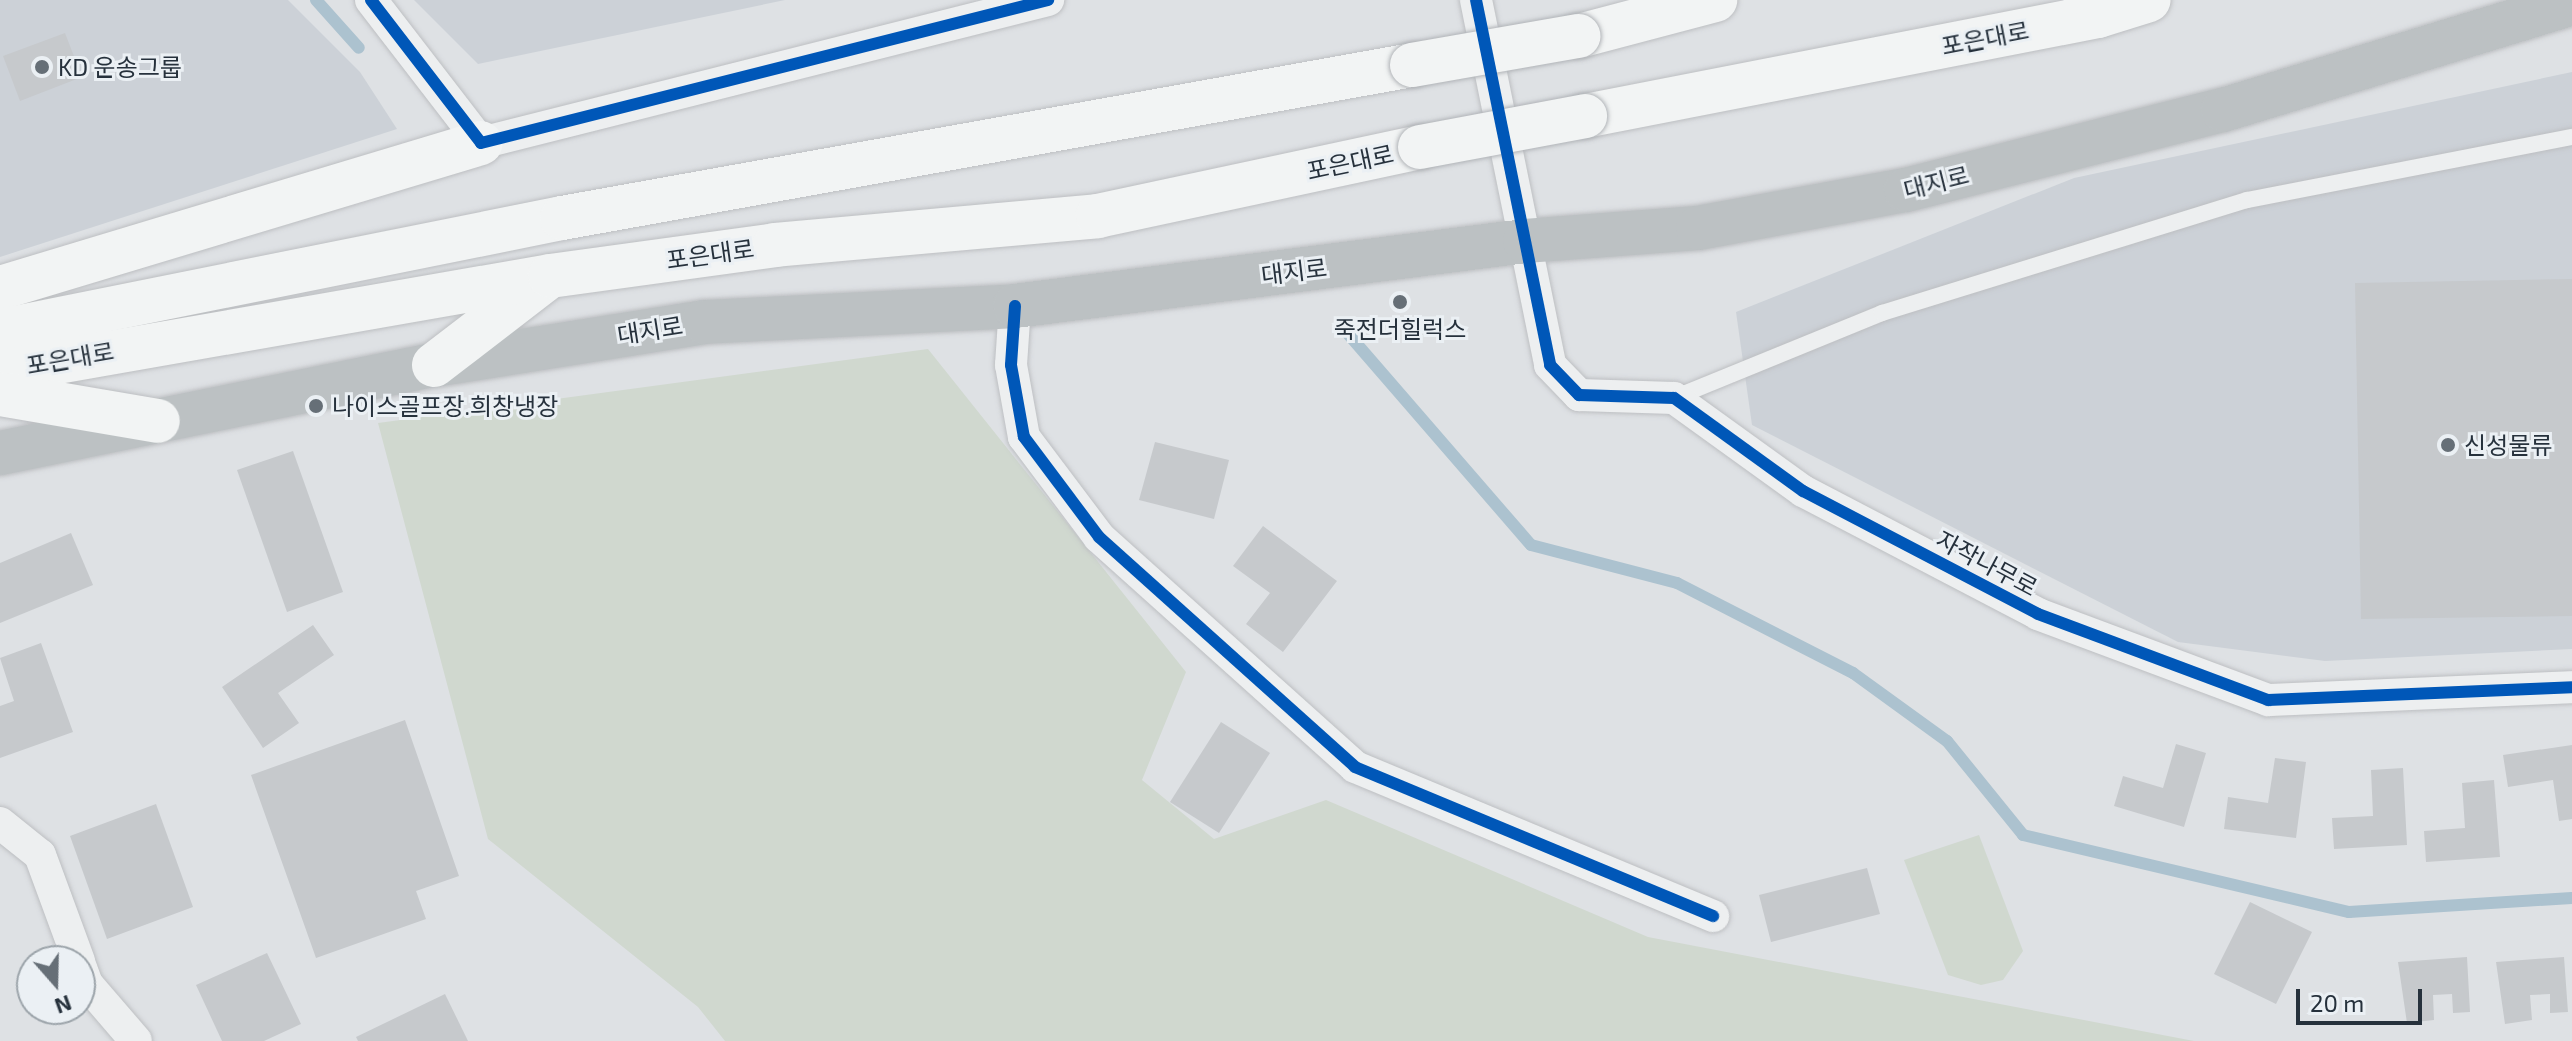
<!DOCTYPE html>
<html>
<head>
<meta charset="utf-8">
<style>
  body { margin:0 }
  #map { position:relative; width:2572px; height:1041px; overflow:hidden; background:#dee1e4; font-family:"Exo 2","Noto Sans KR",sans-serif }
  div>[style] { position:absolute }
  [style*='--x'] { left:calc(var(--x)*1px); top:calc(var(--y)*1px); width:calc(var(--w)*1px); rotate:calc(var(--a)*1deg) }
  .built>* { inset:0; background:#ccd1d7 }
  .green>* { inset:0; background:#d0d8cf }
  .stream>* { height:12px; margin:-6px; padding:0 6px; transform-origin:6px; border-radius:6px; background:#acc2cf }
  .building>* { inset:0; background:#c6c9cc }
  .roads { filter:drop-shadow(0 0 2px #bdbfc2) drop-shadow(0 0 2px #bdbfc2) }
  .lane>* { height:16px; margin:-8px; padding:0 8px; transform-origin:8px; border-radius:8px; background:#edeff0 }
  .street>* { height:32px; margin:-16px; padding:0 16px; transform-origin:16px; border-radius:16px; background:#edeff0 }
  .secondary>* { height:44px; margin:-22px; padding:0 22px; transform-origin:22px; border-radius:22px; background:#bcc1c3 }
  .highway>* { height:44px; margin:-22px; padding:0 22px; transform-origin:22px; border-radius:22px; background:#f2f4f4 }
  .bridges { filter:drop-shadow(0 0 2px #b1b4b8) drop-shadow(0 0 2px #b1b4b8) }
  .highway-bridge>* { height:44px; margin:-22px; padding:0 22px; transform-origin:22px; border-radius:22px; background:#f2f4f4 }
  .cycleway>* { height:12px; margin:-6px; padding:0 6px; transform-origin:6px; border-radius:6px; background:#0057b8 }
  .dots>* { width:22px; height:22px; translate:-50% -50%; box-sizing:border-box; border:4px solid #ebf0f4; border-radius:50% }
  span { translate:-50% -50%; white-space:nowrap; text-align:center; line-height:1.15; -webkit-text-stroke:6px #ebf0f4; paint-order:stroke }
  .street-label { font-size:24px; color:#26313c }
  .poi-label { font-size:24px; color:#26313c }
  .left { translate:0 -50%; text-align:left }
  .north { position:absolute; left:16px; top:945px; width:80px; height:80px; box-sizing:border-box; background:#ebf0f4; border:2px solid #9ca4aa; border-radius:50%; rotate:160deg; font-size:22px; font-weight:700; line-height:32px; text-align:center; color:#26313c }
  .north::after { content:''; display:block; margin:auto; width:28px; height:36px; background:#666f77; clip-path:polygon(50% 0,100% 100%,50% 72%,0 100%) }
  .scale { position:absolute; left:2296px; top:989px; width:126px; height:36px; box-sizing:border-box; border:4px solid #26313c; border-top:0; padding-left:10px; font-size:24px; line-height:28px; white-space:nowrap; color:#26313c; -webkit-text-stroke:6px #ebf0f4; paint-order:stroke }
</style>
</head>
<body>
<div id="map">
  <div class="built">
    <div style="clip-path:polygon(0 0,288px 0,360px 72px,397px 129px,0 257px)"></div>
    <div style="clip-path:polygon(414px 0,785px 0,478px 64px)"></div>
    <div style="clip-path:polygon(2572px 72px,2572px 649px,2325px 661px,2178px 642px,1752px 425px,1736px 312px,2074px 178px)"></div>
  </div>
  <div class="green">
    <div style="clip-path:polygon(928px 349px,1186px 672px,1142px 780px,1214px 839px,1326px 800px,1648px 937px,2194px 1041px,725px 1041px,698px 1007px,488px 839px,378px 423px)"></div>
    <div style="clip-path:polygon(1979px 835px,2023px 951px,2003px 980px,1981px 985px,1948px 975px,1904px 860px)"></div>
  </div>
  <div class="stream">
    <div style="--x:316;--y:0;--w:64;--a:48.1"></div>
    <div style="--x:1343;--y:328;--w:287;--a:49.1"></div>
    <div style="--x:1531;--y:545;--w:151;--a:14.6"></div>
    <div style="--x:1677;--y:583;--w:198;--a:27.1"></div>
    <div style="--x:1853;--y:673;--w:116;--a:35.9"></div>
    <div style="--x:1947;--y:741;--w:121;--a:51"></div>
    <div style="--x:2023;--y:835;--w:335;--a:13.3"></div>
    <div style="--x:2349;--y:912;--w:223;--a:-3.6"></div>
  </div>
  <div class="building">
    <div style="clip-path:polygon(65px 33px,82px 77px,20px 101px,3px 56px)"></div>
    <div style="clip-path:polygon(2572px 279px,2572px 616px,2361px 619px,2355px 283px)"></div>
    <div style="clip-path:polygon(1155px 442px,1229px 460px,1214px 519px,1139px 500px)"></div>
    <div style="clip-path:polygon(293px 451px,343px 592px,287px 612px,237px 470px)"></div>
    <div style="clip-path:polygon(1263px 526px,1337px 581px,1283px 652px,1246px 624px,1270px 593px,1233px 566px)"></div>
    <div style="clip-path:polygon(71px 533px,93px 585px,0 623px,0 563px)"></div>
    <div style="clip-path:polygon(313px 625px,334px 655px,278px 693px,299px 723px,263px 748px,222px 687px)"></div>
    <div style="clip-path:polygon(41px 643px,73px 732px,0 758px,0 706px,14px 701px,0 658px)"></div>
    <div style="clip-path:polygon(405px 720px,459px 876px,416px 891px,426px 919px,316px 958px,251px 775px)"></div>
    <div style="clip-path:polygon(1221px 722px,1270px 753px,1219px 833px,1170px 802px)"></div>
    <div style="clip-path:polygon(2176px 744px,2206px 753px,2184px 827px,2114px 806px,2123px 776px,2163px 788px)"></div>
    <div style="clip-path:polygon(2572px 745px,2572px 819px,2559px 821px,2553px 780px,2508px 787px,2503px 755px)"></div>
    <div style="clip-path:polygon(2275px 758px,2306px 762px,2296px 838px,2224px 829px,2228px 797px,2268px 803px)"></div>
    <div style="clip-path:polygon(2403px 768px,2407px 845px,2334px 849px,2332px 818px,2373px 816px,2371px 770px)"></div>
    <div style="clip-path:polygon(2494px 780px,2500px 857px,2426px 862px,2424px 831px,2465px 828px,2462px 783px)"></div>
    <div style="clip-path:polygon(156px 804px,193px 907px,107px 939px,70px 836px)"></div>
    <div style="clip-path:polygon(1867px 868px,1880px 914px,1771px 942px,1759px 895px)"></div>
    <div style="clip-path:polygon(2250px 902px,2312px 932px,2276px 1004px,2214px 974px)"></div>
    <div style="clip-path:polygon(267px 953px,301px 1024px,264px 1041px,222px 1041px,196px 985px)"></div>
    <div style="clip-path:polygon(2467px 957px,2470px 1012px,2453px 1013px,2452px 994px,2433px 995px,2434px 1020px,2407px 1023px,2398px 962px)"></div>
    <div style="clip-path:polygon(2564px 957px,2568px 1012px,2550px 1013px,2550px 994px,2530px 995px,2532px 1020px,2505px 1024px,2496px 962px)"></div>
    <div style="clip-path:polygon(445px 994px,468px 1041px,358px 1041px,356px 1037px)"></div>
  </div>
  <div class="roads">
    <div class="lane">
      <div style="--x:1674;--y:398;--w:225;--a:-22.2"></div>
      <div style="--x:1882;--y:313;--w:382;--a:-17.2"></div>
      <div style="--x:2247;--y:200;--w:331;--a:-11"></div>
    </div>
    <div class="street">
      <div style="--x:371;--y:0;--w:180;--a:52.4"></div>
      <div style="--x:481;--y:143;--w:585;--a:-14.16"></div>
      <div style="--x:1476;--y:0;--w:372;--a:78.5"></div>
      <div style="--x:1550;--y:365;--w:42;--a:46"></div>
      <div style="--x:1579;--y:395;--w:95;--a:1.8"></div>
      <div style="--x:1674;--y:398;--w:159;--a:35.8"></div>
      <div style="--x:1803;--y:491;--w:265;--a:27.6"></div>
      <div style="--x:2038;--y:614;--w:246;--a:20.5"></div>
      <div style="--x:2268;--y:700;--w:304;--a:-2.4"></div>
      <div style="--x:1015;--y:306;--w:59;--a:93.9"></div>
      <div style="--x:1011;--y:365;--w:73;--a:79.8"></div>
      <div style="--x:1024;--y:437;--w:125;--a:53.1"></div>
      <div style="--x:1099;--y:537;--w:344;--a:41.9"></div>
      <div style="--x:1355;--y:767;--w:388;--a:22.6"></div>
      <div style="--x:0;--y:823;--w:51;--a:38.7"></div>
      <div style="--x:40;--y:855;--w:113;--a:69.8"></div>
      <div style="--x:80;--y:965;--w:20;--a:70"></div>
      <div style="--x:87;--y:984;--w:75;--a:49.3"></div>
    </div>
    <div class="secondary">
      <div style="--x:0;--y:453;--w:443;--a:-11.5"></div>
      <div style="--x:434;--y:365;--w:273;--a:-9"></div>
      <div style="--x:704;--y:322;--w:311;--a:-2.9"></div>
      <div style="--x:1015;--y:306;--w:514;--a:-7.26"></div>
      <div style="--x:1525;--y:241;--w:173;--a:-4.3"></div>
      <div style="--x:1698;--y:228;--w:211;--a:-10.4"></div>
      <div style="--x:1906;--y:190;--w:327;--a:-14.2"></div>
      <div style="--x:2223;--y:110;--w:365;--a:-17"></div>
    </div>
    <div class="highway">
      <div style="--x:1579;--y:36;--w:141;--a:-14.8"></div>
      <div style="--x:1585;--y:116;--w:523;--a:-11.03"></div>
      <div style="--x:2098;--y:16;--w:53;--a:-17.4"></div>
      <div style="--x:0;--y:288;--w:502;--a:-16.78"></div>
      <div style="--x:0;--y:331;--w:573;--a:-11.37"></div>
      <div style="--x:562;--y:218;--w:864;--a:-10.2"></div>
      <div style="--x:434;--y:365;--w:141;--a:-37.5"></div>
      <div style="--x:0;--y:372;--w:558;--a:-9.9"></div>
      <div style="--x:550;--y:276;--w:227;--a:-7.8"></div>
      <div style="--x:775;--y:245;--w:324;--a:-5.1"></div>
      <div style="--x:1098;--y:216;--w:329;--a:-12.1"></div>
      <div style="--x:0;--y:394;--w:160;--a:9.7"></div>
    </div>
  </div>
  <div class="bridges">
    <div class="highway-bridge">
      <div style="--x:1412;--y:65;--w:169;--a:-9.9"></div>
      <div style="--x:1420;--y:147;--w:168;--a:-10.6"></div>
    </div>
  </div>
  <div class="cycleway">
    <div style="--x:371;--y:0;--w:180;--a:52.4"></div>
    <div style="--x:481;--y:143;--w:585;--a:-14.16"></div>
    <div style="--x:1476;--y:0;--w:372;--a:78.5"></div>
    <div style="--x:1550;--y:365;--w:42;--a:46"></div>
    <div style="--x:1579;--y:395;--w:95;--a:1.8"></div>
    <div style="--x:1674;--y:398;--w:159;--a:35.8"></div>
    <div style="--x:1803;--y:491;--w:265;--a:27.6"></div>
    <div style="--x:2038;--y:614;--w:246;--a:20.5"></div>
    <div style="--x:2268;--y:700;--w:304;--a:-2.4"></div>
    <div style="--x:1015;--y:306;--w:59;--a:93.9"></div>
    <div style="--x:1011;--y:365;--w:73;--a:79.8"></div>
    <div style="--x:1024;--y:437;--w:125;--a:53.1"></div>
    <div style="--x:1099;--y:537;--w:344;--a:41.9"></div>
    <div style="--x:1355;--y:767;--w:388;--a:22.6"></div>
  </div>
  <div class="dots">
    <div style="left:42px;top:67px;background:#666f77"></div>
    <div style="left:1400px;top:302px;background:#666f77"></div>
    <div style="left:316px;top:406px;background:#666f77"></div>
    <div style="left:2448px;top:445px;background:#666f77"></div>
  </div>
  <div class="street-label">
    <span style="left:1985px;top:38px;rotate:-11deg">포은대로</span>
    <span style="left:1350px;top:162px;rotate:-12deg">포은대로</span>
    <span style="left:1936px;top:182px;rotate:-14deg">대지로</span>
    <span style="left:710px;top:254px;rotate:-8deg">포은대로</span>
    <span style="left:1294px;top:271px;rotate:-7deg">대지로</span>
    <span style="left:650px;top:330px;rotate:-9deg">대지로</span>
    <span style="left:70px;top:358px;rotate:-10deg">포은대로</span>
    <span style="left:1987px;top:563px;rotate:28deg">자작나무로</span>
  </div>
  <div class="poi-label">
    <span class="left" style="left:58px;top:67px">KD 운송그룹</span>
    <span style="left:1400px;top:329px">죽전더힐럭스</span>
    <span class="left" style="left:332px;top:406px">나이스골프장.희창냉장</span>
    <span class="left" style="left:2464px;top:445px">신성물류</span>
  </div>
  <div class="north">N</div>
  <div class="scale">20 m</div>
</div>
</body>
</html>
